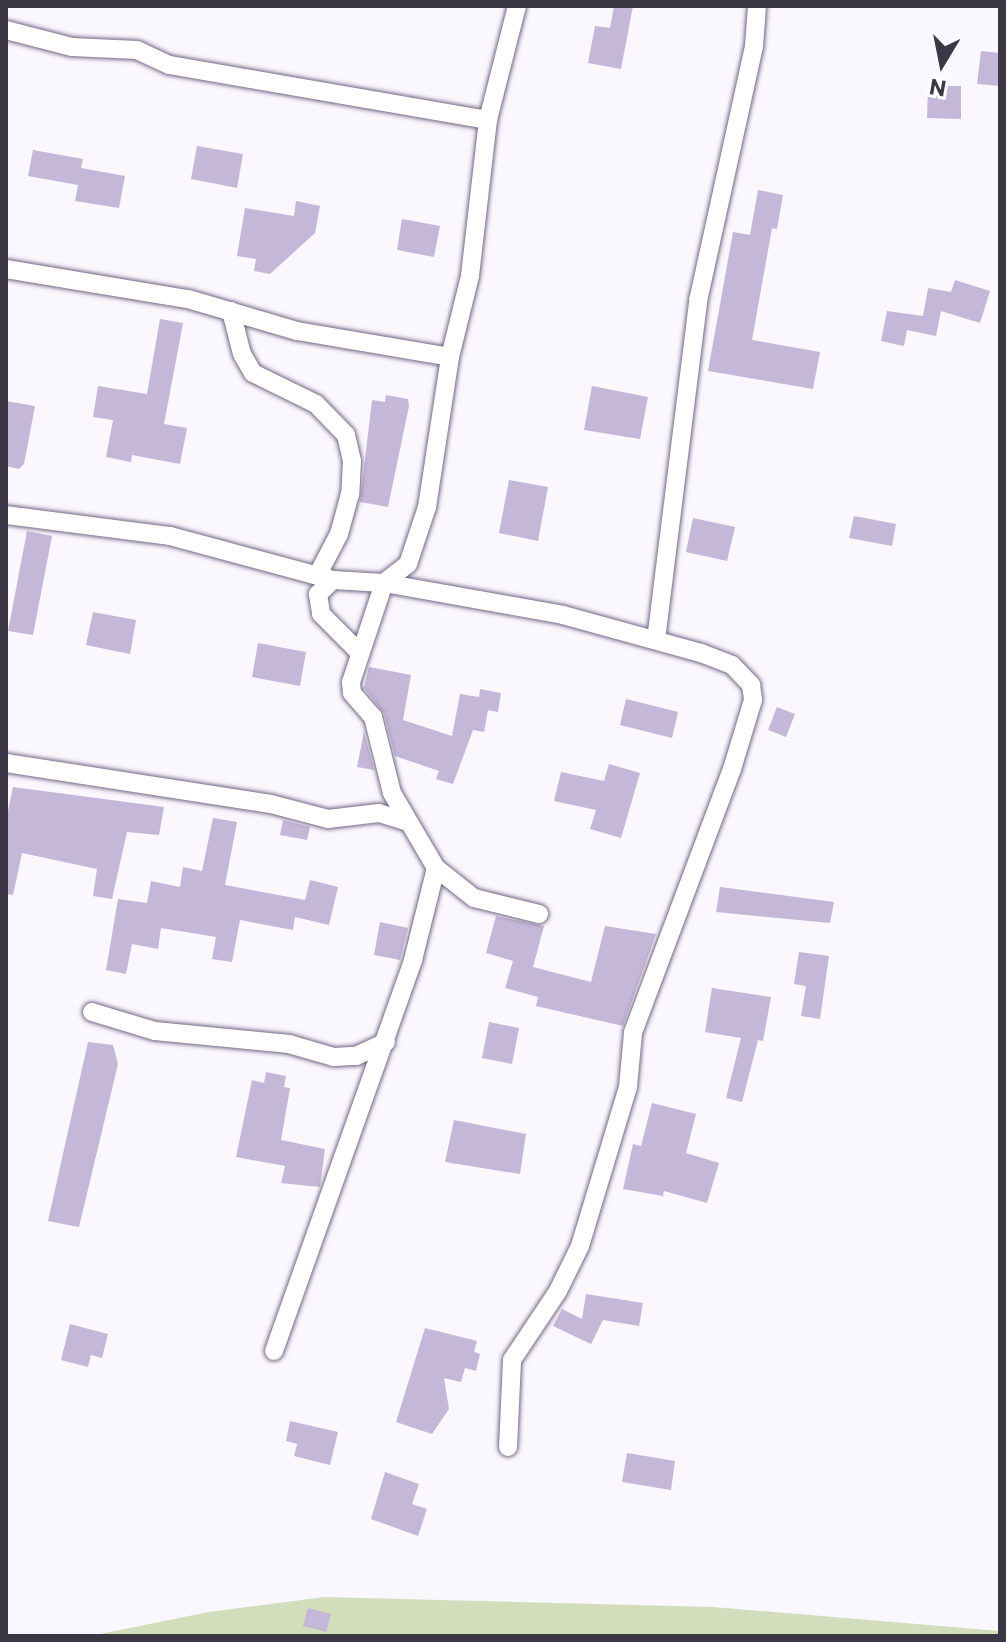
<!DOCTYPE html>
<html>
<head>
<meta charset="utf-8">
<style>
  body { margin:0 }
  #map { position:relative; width:1006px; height:1642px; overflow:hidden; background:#faf7fe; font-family:Commissioner,sans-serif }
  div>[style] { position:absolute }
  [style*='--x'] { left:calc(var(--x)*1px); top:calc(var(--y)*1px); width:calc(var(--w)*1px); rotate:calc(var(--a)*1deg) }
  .green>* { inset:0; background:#d2ddbb }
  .building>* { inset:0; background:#c5b7d8 }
  .roads { filter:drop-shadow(0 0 2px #746785) drop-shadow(0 0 2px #746785) }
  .street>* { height:18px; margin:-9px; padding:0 9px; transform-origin:9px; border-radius:9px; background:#fff }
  span { translate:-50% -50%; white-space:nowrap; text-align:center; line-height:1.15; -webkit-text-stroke:6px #fff; paint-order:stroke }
  .frame { position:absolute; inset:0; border:8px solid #3c3744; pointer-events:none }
  .north { position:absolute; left:902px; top:24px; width:80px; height:80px; -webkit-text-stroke:6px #fff; paint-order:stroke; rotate:190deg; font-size:22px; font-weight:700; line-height:32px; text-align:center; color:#3c3744 }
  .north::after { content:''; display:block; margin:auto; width:28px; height:36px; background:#3c3744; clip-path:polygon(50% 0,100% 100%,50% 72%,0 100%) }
</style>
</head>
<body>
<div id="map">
  <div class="green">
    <div style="clip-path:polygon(324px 1597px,713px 1607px,1000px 1631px,1000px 1636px,90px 1636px,209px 1612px)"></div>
  </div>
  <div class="building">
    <div style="clip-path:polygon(614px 6px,633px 6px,621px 69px,588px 63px,595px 26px,610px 28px)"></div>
    <div style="clip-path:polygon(981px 51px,1000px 53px,1000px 86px,977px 84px)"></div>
    <div style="clip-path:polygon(928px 86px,961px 86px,961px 119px,927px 118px)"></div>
    <div style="clip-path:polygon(197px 146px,243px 154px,237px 188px,191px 179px)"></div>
    <div style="clip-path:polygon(33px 150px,83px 159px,81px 168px,125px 176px,119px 208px,75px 201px,78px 185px,28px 176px)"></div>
    <div style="clip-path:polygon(758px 190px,783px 195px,777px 229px,772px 228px,752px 340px,820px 352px,813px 389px,708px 371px,733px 232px,750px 235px)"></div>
    <div style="clip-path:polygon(296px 201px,320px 206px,315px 233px,270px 274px,254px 271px,256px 259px,237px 256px,245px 208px,294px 216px)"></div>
    <div style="clip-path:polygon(402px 219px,440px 226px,434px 257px,397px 250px)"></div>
    <div style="clip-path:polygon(955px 280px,990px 291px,980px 323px,941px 311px,936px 336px,907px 330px,904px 346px,881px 341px,887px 311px,923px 316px,928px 288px,951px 292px)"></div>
    <div style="clip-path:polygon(160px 319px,183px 323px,164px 424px,187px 428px,180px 464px,132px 455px,131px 462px,106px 457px,113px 420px,93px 417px,98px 386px,147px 394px)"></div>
    <div style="clip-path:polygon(592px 386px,648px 397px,640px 439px,584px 430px)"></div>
    <div style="clip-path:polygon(386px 395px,408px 399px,409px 406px,388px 507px,360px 502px,372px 400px,385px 402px)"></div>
    <div style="clip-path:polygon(6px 401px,35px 406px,24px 464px,19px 469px,6px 466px)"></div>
    <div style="clip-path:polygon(509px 480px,548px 487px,538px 541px,499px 533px)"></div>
    <div style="clip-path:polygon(854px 516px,896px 524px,892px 546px,849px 538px)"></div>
    <div style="clip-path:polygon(693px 518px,735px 527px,727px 561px,686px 552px)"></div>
    <div style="clip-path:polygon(27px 531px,52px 536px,33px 635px,8px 631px)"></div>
    <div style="clip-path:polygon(93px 612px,136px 620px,130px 654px,86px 645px)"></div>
    <div style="clip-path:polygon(258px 643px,306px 652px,300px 686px,252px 677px)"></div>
    <div style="clip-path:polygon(369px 667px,411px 675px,403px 720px,452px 736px,460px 694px,479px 697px,480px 689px,501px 693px,498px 712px,488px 710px,484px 732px,473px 730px,453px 784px,436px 779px,439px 771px,395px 756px,384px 713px,364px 688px)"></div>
    <div style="clip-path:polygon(626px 699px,678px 712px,672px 738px,620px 725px)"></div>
    <div style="clip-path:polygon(777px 707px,795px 714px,786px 737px,768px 730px)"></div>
    <div style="clip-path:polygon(364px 732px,374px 770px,357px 767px)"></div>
    <div style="clip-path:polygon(609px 764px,640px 773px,621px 838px,590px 829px,596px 810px,554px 801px,561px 772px,604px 781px)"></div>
    <div style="clip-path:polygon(13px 787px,164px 807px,159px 835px,127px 832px,112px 899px,93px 896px,97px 869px,22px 853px,13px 895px,6px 894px,6px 820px)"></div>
    <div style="clip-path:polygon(213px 818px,237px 822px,225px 885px,305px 900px,310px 880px,338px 887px,329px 925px,295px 917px,293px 930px,240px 920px,232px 962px,212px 959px,216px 937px,161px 928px,158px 949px,132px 944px,126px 974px,106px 970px,118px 899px,147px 903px,151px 881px,180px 887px,183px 867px,202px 871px)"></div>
    <div style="clip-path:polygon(283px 820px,310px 827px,307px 840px,280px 835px)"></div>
    <div style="clip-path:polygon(720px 887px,834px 902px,830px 923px,716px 912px)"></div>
    <div style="clip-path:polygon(496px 916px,544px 926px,533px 967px,591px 982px,605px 926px,656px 934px,623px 1026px,536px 1006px,538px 997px,505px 988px,513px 961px,486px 953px)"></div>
    <div style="clip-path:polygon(380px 922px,408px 928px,400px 960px,374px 955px)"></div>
    <div style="clip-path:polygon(799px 952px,829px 956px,820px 1019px,801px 1016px,806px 986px,794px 984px)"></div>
    <div style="clip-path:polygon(712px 988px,771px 997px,763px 1041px,758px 1040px,742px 1102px,726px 1098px,741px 1038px,705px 1032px)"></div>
    <div style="clip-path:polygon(489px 1022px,519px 1028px,512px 1064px,482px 1058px)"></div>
    <div style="clip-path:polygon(88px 1042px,113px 1045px,118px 1064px,79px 1227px,48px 1221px)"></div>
    <div style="clip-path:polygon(266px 1072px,286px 1076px,284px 1087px,290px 1088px,281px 1140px,325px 1149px,320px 1187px,281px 1183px,285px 1166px,236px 1157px,252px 1080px,264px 1083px)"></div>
    <div style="clip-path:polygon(652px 1103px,696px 1114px,686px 1153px,719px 1163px,707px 1203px,664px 1191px,663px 1196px,623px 1189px,633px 1144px,641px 1146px)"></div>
    <div style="clip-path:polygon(454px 1120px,526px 1134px,520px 1174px,445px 1162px)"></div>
    <div style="clip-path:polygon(586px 1294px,643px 1303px,639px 1326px,603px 1320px,591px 1344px,553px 1326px,562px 1309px,582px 1319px)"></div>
    <div style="clip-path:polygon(70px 1324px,108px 1334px,102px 1358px,91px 1355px,88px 1367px,61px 1360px)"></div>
    <div style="clip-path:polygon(425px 1328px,477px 1341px,474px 1352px,480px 1354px,476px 1371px,465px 1368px,461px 1382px,444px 1378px,449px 1409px,432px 1434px,396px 1422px)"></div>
    <div style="clip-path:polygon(290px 1421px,338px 1432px,330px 1465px,294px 1456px,297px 1444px,286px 1441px)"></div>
    <div style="clip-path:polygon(627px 1453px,675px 1461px,671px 1490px,622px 1482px)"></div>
    <div style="clip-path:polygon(385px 1472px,419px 1484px,412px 1504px,427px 1509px,418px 1536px,371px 1519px)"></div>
    <div style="clip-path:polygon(308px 1608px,331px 1614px,326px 1632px,303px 1626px)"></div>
  </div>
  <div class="roads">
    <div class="street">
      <div style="--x:517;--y:6;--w:118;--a:104.3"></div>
      <div style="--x:488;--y:120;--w:157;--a:96.6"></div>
      <div style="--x:470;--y:276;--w:83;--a:103.9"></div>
      <div style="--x:450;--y:357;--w:152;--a:98.7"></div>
      <div style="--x:427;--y:507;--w:60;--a:108.4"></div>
      <div style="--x:408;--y:564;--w:31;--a:142"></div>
      <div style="--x:384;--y:583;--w:104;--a:108.4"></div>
      <div style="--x:351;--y:682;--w:11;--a:85"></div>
      <div style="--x:352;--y:693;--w:32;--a:49"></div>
      <div style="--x:373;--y:717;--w:78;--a:76"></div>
      <div style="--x:392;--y:793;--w:87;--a:59.6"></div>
      <div style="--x:436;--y:868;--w:48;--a:38.3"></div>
      <div style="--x:474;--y:898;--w:67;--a:13.8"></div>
      <div style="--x:6;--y:30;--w:68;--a:14.4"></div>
      <div style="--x:72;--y:47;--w:65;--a:2.6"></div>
      <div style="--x:137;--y:50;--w:35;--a:25"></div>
      <div style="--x:169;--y:65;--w:324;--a:9.8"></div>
      <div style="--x:6;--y:269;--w:184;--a:9.4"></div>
      <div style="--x:188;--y:299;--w:114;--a:16.4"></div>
      <div style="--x:297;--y:331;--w:155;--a:9.6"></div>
      <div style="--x:231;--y:311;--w:44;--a:75.7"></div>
      <div style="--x:242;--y:354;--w:22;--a:60"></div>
      <div style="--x:253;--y:373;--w:70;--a:26.2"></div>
      <div style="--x:316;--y:404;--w:43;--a:45.9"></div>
      <div style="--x:346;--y:435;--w:27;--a:77"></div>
      <div style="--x:352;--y:461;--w:33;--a:93"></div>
      <div style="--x:350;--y:494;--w:41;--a:105.4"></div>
      <div style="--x:339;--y:534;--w:47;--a:117.6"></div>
      <div style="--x:6;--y:515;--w:165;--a:7.3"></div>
      <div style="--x:170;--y:536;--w:169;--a:15.1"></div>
      <div style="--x:333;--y:580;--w:51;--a:3.4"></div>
      <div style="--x:384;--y:583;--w:182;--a:10.1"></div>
      <div style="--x:563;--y:615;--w:143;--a:15.4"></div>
      <div style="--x:701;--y:653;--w:33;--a:21"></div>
      <div style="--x:732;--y:665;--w:28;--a:46"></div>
      <div style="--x:751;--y:685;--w:15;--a:82"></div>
      <div style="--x:753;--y:700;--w:72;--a:106.9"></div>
      <div style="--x:732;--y:769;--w:282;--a:110.6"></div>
      <div style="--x:633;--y:1033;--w:54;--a:95.3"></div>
      <div style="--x:628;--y:1087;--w:166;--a:106.8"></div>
      <div style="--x:580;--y:1246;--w:50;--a:116.1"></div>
      <div style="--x:558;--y:1291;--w:83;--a:123.7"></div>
      <div style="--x:512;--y:1360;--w:87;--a:92.6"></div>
      <div style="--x:333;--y:580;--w:21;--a:137"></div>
      <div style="--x:318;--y:594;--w:20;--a:81"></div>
      <div style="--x:321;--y:614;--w:55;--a:45"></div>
      <div style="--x:656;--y:640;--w:342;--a:-82.9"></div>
      <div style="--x:698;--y:301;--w:261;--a:-77.6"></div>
      <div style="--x:754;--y:46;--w:40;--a:-85.7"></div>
      <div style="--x:6;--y:763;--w:268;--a:8.8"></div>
      <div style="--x:271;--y:804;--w:59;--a:14.7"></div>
      <div style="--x:328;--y:819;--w:51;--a:-6.7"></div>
      <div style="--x:379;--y:813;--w:27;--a:17"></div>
      <div style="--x:92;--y:1012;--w:66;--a:16.8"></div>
      <div style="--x:155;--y:1031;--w:135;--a:5.5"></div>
      <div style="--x:289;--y:1044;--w:47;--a:16.1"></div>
      <div style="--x:334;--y:1057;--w:22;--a:-3"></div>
      <div style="--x:356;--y:1056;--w:33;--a:-25"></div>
      <div style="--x:274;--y:1351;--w:415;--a:-70.4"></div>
      <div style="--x:413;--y:960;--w:95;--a:-76"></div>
    </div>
  </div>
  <div class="frame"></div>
  <div class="north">N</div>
</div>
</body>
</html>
